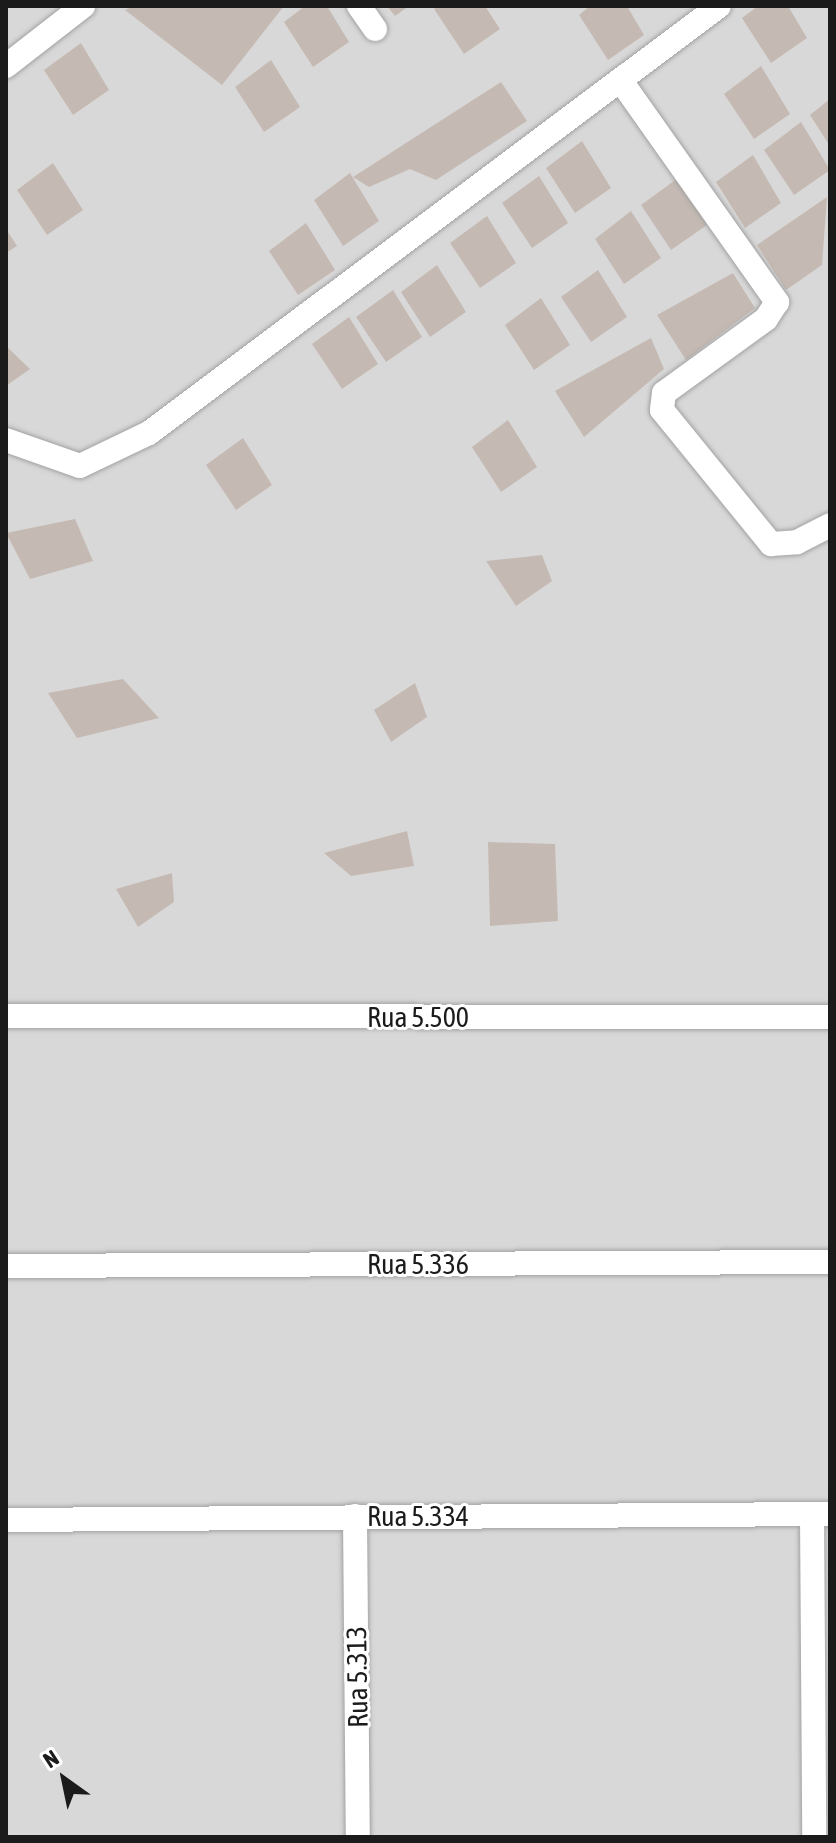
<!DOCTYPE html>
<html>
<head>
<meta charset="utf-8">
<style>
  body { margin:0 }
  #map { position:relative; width:836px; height:1843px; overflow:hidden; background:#ede8e0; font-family:"Asap Condensed",sans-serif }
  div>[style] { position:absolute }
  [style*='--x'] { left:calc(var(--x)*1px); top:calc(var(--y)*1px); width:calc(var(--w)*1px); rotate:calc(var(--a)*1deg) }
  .residential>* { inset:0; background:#d9d8d8 }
  .building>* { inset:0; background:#c5bab3 }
  .roads { filter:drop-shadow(0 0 2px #a2a2a2) drop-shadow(0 0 2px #a2a2a2) }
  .minor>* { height:24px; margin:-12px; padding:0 12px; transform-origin:12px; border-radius:12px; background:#fff }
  span { translate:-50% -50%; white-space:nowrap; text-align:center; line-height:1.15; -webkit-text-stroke:6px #fff; paint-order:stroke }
  .street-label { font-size:28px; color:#1b1b1b }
  .frame { position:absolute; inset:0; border:8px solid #1b1b1b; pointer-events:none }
  .north { position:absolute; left:24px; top:1739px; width:80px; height:80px; -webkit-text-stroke:6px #fff; paint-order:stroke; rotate:327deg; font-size:22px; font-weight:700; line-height:32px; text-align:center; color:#1b1b1b }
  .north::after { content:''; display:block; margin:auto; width:28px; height:36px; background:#1b1b1b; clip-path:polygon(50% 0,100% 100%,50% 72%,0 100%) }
</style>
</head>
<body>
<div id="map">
  <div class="residential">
    <div style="clip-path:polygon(6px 6px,830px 6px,830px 1837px,6px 1837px)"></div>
  </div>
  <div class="building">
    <div style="clip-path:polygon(134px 6px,284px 6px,222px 85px,125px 10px)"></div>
    <div style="clip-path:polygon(305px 6px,327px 6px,349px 42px,313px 67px,284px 22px)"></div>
    <div style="clip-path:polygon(387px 6px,409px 6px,395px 16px)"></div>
    <div style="clip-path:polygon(438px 6px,485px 6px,500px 29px,464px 54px,434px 9px)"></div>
    <div style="clip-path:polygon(590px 6px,627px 6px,644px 35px,608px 60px,579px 15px)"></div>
    <div style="clip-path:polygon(758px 6px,788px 6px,807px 38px,771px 63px,742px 18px)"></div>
    <div style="clip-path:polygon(81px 43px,109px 90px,73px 115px,44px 70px)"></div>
    <div style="clip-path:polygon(271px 60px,300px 107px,264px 132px,235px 87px)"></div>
    <div style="clip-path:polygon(761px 66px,790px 114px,754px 139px,724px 94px)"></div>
    <div style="clip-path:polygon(501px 82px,527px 121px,436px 180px,410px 169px,369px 187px,353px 177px)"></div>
    <div style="clip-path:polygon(830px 99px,830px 146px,810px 115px)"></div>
    <div style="clip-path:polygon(801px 122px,830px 170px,794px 195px,764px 150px)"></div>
    <div style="clip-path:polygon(582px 141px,611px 188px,575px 213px,546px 168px)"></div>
    <div style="clip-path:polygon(753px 155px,781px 203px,745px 228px,716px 182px)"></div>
    <div style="clip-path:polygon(53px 163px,83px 210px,47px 235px,17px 190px)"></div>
    <div style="clip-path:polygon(350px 173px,379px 221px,343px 246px,314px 200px)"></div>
    <div style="clip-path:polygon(539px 176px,568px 223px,532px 248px,502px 203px)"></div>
    <div style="clip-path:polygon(678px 178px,707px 225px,671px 250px,641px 205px)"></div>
    <div style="clip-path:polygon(827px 197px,822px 265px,786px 290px,757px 245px)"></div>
    <div style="clip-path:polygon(631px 211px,661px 258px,624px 284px,595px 239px)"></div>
    <div style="clip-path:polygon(487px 216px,516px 263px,480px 288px,450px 243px)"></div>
    <div style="clip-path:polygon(306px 223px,335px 270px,298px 295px,269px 251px)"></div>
    <div style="clip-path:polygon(6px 229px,17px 246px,6px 253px)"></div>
    <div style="clip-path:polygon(437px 265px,466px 312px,430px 337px,401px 292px)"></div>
    <div style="clip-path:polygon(598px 270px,627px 317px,591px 342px,561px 297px)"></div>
    <div style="clip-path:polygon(733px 273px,755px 308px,686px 360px,657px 315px)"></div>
    <div style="clip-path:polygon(393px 290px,422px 337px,386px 362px,356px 317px)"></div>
    <div style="clip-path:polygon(541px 298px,570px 345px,534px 370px,505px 325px)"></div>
    <div style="clip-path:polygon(349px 317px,378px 364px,342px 389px,312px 344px)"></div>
    <div style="clip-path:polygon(651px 338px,664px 369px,584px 437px,555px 391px)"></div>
    <div style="clip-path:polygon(6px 346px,30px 369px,6px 386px)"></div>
    <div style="clip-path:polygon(508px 420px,537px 467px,501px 492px,472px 447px)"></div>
    <div style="clip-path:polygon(243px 438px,272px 485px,236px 510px,206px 465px)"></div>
    <div style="clip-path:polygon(75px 519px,93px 561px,30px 579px,6px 533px)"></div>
    <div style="clip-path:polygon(542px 555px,552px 581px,516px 606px,486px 561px)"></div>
    <div style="clip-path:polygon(123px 679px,159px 718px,77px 738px,48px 693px)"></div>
    <div style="clip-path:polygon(415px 683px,427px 717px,391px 742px,374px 710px)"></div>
    <div style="clip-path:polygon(407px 831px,414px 866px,351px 876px,324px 853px)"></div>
    <div style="clip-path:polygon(488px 842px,555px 844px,558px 921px,490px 926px)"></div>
    <div style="clip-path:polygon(172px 873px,174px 902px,138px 927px,116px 889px)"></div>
  </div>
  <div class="roads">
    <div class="minor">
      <div style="--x:359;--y:6;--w:28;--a:55"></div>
      <div style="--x:6;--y:66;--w:98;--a:-37.9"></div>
      <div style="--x:621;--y:81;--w:271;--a:54.8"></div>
      <div style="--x:777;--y:302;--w:20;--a:123"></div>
      <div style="--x:766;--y:319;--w:126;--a:144"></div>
      <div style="--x:664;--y:393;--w:17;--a:97"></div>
      <div style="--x:662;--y:410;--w:173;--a:50.9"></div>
      <div style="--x:771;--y:544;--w:26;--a:-4"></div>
      <div style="--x:797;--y:542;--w:37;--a:-27"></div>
      <div style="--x:6;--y:440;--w:78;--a:19.4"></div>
      <div style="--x:80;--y:466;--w:76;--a:-25.6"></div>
      <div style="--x:149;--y:433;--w:712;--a:-36.84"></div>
      <div style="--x:6;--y:1016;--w:824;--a:0.07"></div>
      <div style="--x:6;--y:1266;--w:824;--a:-0.28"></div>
      <div style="--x:812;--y:1514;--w:323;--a:89.6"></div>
      <div style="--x:355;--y:1516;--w:321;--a:89.5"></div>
      <div style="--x:6;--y:1520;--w:824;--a:-0.42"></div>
    </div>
  </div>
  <div class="street-label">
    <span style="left:418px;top:1017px">Rua 5.500</span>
    <span style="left:418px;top:1264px">Rua 5.336</span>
    <span style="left:418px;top:1516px">Rua 5.334</span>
    <span style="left:357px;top:1677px;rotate:-91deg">Rua 5.313</span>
  </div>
  <div class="frame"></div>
  <div class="north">N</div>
</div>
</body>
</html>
